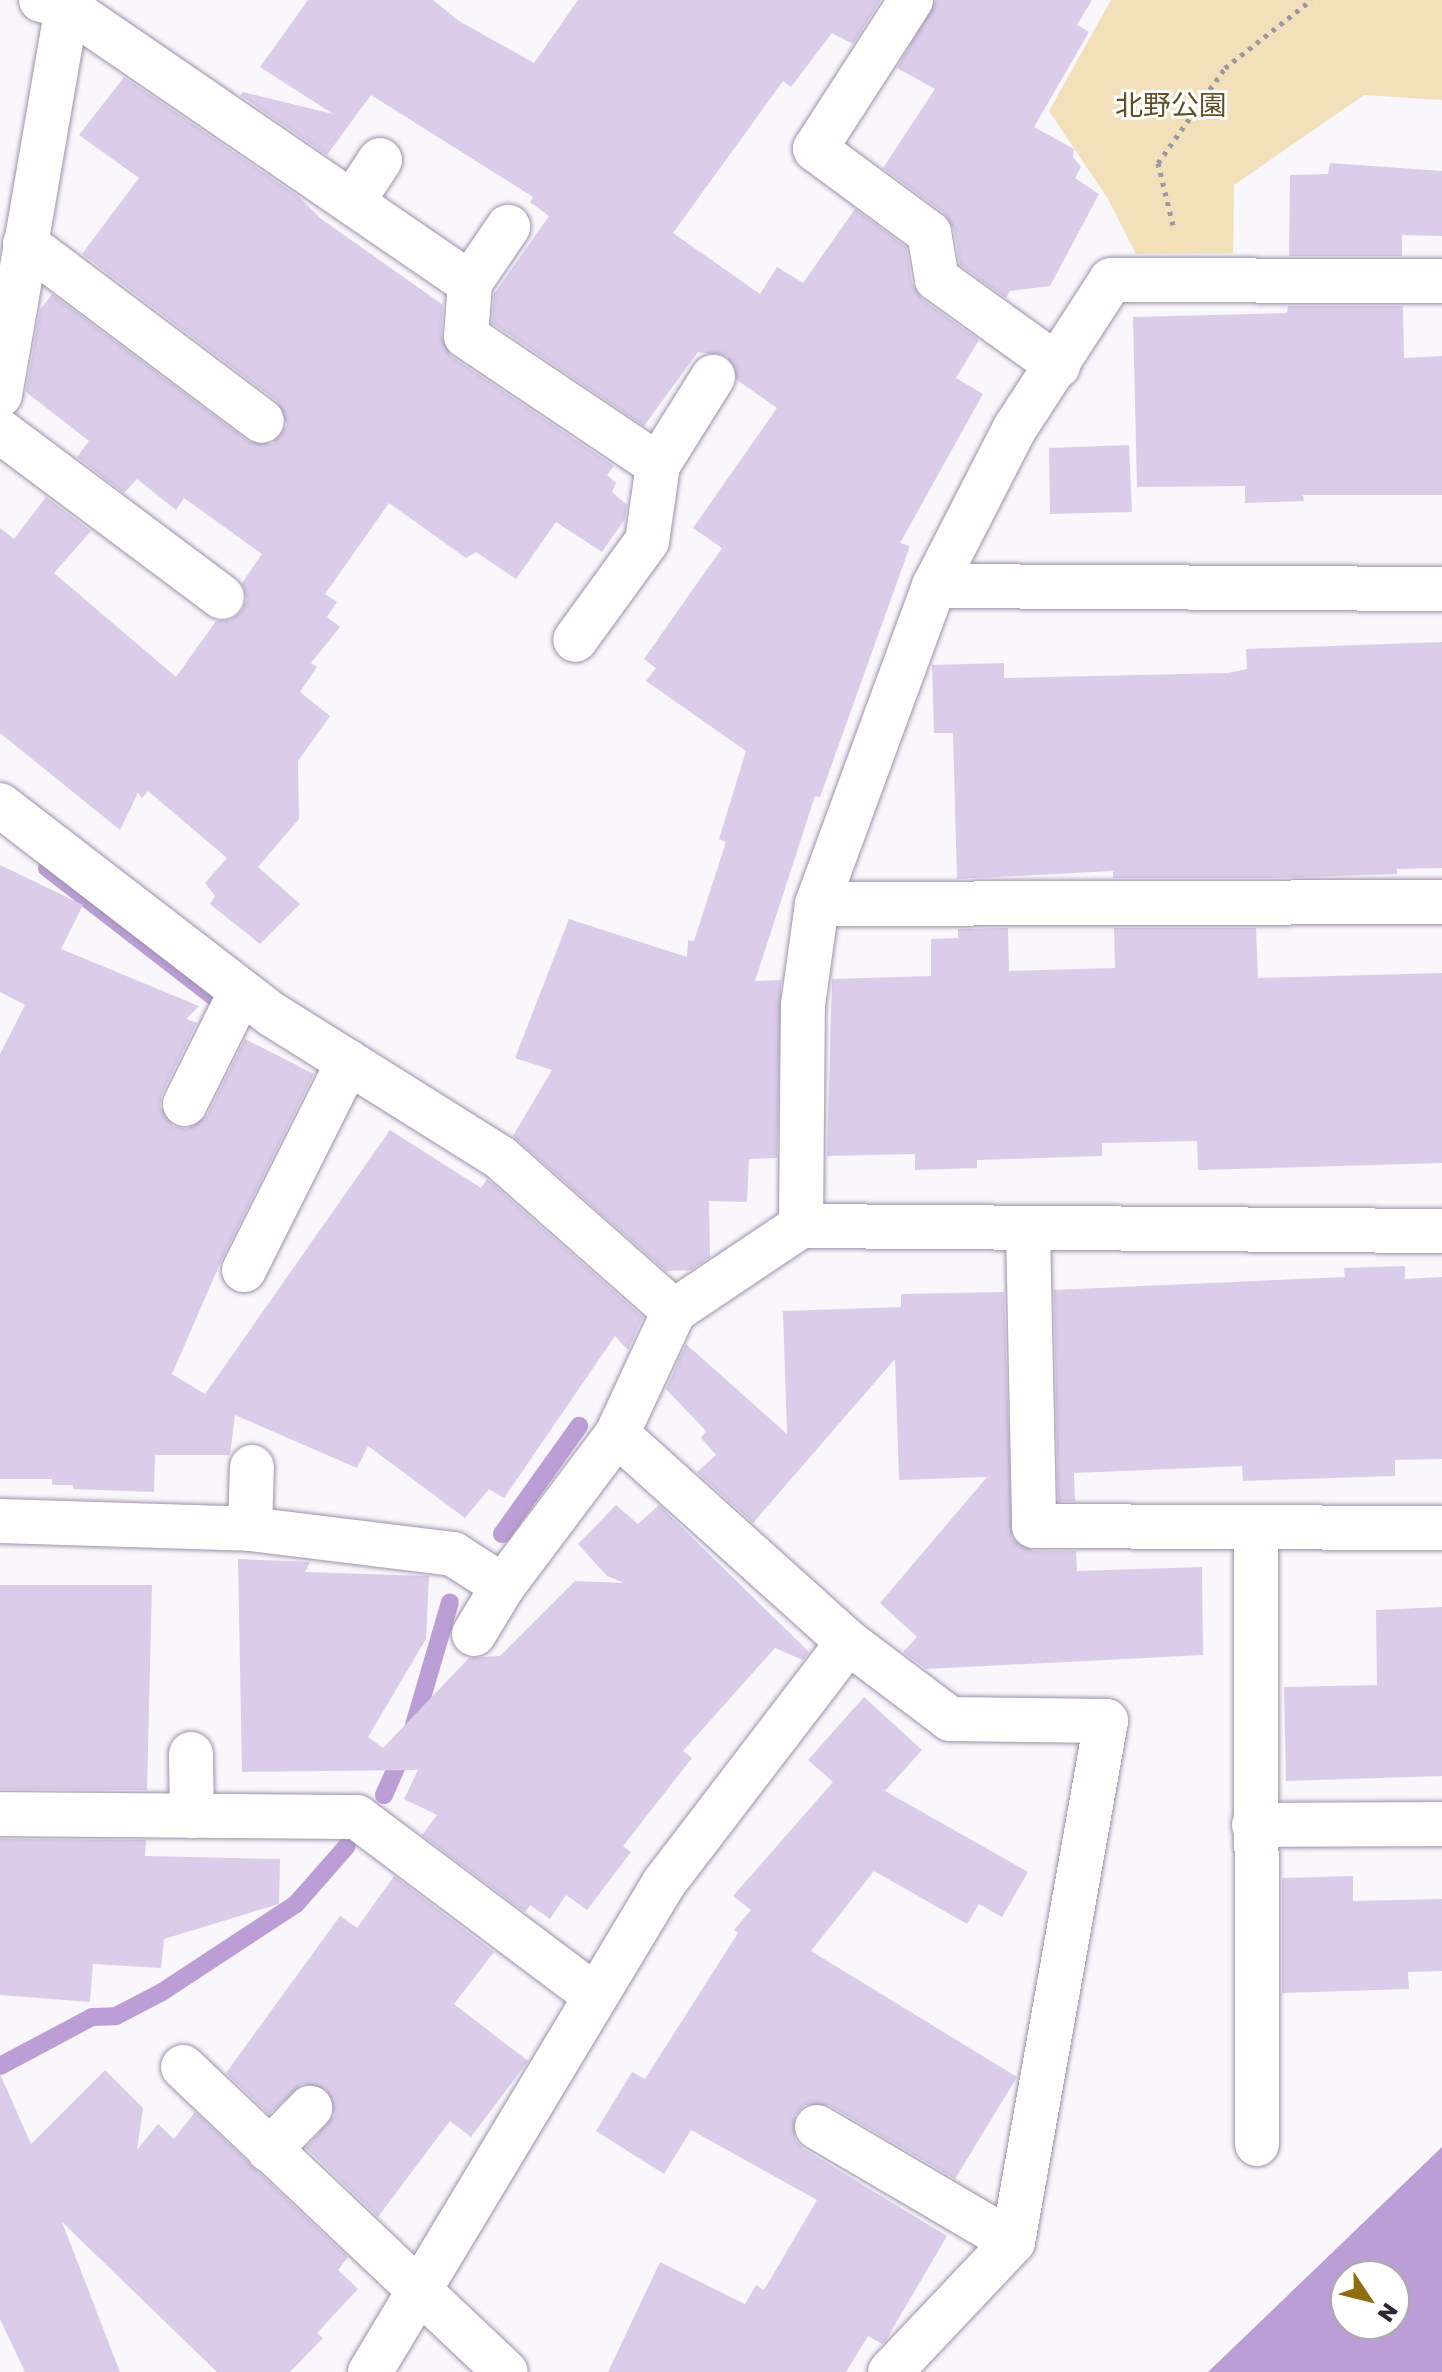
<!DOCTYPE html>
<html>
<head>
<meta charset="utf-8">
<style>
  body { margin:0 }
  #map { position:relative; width:1442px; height:2372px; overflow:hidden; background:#f9f6fc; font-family:"Golos Text","Noto Sans JP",sans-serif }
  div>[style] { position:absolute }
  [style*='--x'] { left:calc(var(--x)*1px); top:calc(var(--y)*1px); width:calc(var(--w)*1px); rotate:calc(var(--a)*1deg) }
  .green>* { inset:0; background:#f2e0ba }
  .water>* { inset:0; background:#bb9ed6 }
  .stream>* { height:18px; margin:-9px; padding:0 9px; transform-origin:9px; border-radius:9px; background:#bb9ed6 }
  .building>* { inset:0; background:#dbccea }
  .path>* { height:5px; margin-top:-2.5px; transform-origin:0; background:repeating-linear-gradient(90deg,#9c98a0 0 4px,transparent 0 10px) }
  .roads { filter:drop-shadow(0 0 2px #9f90ad) drop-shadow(0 0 2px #9f90ad) }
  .minor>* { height:44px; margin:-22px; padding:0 22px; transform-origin:22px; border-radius:22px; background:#fff }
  span { translate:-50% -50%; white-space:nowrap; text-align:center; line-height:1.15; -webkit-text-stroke:6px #fff; paint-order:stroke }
  .park-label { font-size:28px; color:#634f21 }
  .north { position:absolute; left:1330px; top:2260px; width:80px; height:80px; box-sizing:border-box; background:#fff; border:2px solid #aba9ad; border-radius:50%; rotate:125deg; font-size:22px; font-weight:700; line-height:32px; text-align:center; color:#2d2732 }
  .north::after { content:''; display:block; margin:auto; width:28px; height:36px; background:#8f6d11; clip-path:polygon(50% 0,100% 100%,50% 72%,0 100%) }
</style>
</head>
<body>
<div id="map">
  <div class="green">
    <div style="clip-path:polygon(1111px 0,1442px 0,1442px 100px,1364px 95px,1234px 185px,1233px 253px,1136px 254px,1108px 199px,1049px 111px)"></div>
  </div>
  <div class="water">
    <div style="clip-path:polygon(evenodd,1442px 2147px,1442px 2372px,1208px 2372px,1442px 2147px,1346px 2276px,1394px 2276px,1394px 2324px,1346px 2324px,1346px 2276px)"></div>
  </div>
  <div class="stream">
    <div style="--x:47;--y:868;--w:234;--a:37.7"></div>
    <div style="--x:502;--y:1534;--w:133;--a:-54.5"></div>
    <div style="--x:384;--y:1795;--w:69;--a:-66"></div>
    <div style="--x:412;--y:1732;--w:135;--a:-73.7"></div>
    <div style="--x:0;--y:2066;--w:104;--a:-28"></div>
    <div style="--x:92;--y:2017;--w:24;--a:-2"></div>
    <div style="--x:116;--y:2016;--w:52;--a:-27.6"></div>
    <div style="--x:162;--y:1992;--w:160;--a:-33.3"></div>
    <div style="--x:296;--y:1904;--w:77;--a:-48.7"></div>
  </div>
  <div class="building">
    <div style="clip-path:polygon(308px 0,433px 0,459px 21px,534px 63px,578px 0,881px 0,853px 44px,832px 33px,791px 87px,783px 81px,673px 233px,760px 294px,777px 267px,803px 283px,855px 209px,906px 247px,912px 283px,922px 299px,979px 340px,956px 378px,983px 394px,900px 543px,910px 546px,820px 797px,815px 796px,755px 981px,781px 980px,777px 1158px,749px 1159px,747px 1202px,709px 1201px,710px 1257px,691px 1270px,666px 1271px,513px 1136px,552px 1070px,515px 1058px,569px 919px,687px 957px,688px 940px,694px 941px,726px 842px,719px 839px,746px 751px,646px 681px,656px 668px,644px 659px,722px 548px,693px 528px,777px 408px,737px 380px,727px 356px,698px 352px,644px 426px,492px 323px,494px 294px,549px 216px,530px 202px,533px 197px,371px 95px,327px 155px,240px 95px,243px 92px,333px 114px,260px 67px)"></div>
    <div style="clip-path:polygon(936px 0,1092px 0,1077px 25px,1089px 32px,1034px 127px,1074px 149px,1073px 157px,1081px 167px,1075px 178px,1099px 194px,1050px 286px,1010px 291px,1006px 298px,960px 265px,954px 229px,944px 213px,883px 168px,935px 89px,897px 68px)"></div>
    <div style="clip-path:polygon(124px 77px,298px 196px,320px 218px,443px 305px,441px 335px,451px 356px,614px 466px,607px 475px,616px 483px,612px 492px,627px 505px,625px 519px,602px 552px,556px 522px,516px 579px,476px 552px,466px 558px,389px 503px,325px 594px,337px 602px,327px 617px,340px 627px,311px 663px,317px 667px,300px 692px,330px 716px,298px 761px,299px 819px,258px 867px,300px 904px,260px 944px,210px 904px,215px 896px,205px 883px,227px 858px,148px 791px,142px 798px,138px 793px,120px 830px,0 733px,0 528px,14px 539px,46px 497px,91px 531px,54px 573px,176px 677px,216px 621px,231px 620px,242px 611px,247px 599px,242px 583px,262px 554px,184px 498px,176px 510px,137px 479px,124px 493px,77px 457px,89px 441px,26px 392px,40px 310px,52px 294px,248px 441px,272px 444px,287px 425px,277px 401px,82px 254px,139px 178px,79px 135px)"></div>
    <div style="clip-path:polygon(1330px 163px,1442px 171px,1442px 236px,1402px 235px,1402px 256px,1289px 256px,1290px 175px,1328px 174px)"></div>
    <div style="clip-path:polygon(1288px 306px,1403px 306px,1404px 358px,1442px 356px,1442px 495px,1303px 495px,1304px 501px,1245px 503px,1245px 486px,1137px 487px,1133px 317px,1287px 313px)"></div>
    <div style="clip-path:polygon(1129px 445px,1132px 512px,1050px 514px,1049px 448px)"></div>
    <div style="clip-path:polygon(1442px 642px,1442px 868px,1397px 869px,1397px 874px,1269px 878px,1113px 878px,1113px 871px,957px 879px,953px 733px,934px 733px,932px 665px,1004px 663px,1004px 678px,1228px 673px,1247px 669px,1246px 649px)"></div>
    <div style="clip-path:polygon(0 865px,83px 905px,61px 949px,199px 1006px,186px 1019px,197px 1023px,162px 1094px,160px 1106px,173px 1126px,187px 1129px,207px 1116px,245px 1039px,314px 1074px,222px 1259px,172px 1374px,205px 1394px,390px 1130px,481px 1188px,487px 1179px,643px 1317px,628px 1350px,615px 1336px,504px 1498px,489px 1489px,465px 1518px,368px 1446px,357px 1468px,235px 1415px,230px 1455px,155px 1455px,154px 1492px,73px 1489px,73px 1485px,52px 1485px,52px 1479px,0 1479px,0 1054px,25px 1005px,0 992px)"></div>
    <div style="clip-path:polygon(1008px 928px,1009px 971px,1115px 968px,1114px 928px,1256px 928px,1258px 978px,1442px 973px,1442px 1163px,1198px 1170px,1197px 1141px,1102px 1143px,1102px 1156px,977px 1160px,977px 1168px,915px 1170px,915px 1154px,827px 1156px,832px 979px,931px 976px,931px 939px,958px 938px,958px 929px)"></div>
    <div style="clip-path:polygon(1405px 1266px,1405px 1279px,1442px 1277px,1442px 1459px,1395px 1460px,1395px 1476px,1243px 1481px,1242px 1466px,1074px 1473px,1075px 1501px,1058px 1501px,1054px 1290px,1345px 1277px,1344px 1268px)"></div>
    <div style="clip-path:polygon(1004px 1292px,1012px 1538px,1033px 1551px,1076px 1551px,1077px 1571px,1202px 1567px,1203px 1655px,926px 1669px,903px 1652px,917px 1637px,880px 1603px,987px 1477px,899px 1480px,895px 1359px,753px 1523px,697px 1472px,716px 1455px,701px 1438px,706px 1431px,666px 1389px,686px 1344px,787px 1434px,783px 1311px,901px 1307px,901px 1294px)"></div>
    <div style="clip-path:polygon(616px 1505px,638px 1524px,659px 1505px,809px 1652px,803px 1660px,775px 1648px,683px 1751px,692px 1758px,623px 1846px,631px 1852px,587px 1910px,566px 1895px,550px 1919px,530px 1905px,525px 1912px,422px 1835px,437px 1815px,404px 1799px,418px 1770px,242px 1772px,238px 1559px,310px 1562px,305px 1572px,429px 1576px,426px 1639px,368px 1737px,383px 1748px,469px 1658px,500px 1656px,575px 1581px,624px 1583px,607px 1576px,578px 1544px)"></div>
    <div style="clip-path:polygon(0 1585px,152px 1585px,147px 1790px,0 1789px)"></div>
    <div style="clip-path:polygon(1442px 1607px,1442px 1776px,1286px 1781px,1284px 1687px,1377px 1685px,1376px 1610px)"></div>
    <div style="clip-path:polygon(864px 1697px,922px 1750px,885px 1791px,1028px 1872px,1002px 1917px,979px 1904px,967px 1924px,874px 1871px,811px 1951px,1017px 2077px,955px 2179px,829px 2105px,805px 2105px,795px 2115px,795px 2139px,804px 2149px,947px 2236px,886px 2340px,882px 2344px,868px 2336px,846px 2372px,608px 2372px,660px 2262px,745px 2304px,756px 2285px,764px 2290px,817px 2200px,691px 2130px,664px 2174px,596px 2131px,632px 2072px,645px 2079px,738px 1933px,734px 1930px,751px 1910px,733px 1896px,833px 1782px,808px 1760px)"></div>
    <div style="clip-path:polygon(0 1839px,146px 1840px,145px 1856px,280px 1859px,279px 1904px,164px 1939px,161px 1968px,93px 1964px,90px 2002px,0 1995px)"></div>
    <div style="clip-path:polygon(394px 1876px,494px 1952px,454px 2004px,528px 2061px,471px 2137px,450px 2121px,378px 2217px,306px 2148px,334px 2115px,327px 2090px,303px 2084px,269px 2114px,226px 2073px,340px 1916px,357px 1928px)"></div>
    <div style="clip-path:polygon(1353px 1876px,1353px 1901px,1442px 1899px,1442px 1971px,1408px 1972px,1409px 1989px,1282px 1993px,1282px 1878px)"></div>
    <div style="clip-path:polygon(105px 2070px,143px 2108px,137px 2150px,158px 2124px,174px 2139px,195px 2112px,348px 2257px,338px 2270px,358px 2289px,317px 2333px,323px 2338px,290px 2372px,217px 2372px,62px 2222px,120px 2372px,25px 2372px,0 2319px,0 2074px,31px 2144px)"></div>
  </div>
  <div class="path">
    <div style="--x:1173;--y:225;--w:64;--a:-103.6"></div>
    <div style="--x:1158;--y:163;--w:116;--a:-54.8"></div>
    <div style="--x:1225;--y:68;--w:110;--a:-38.3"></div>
  </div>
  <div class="roads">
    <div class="minor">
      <div style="--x:41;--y:0;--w:25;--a:14"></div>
      <div style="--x:65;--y:6;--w:491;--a:34.4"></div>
      <div style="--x:470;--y:283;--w:53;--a:94.3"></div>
      <div style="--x:466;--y:336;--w:231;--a:33.9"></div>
      <div style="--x:658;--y:465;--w:77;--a:98.2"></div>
      <div style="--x:647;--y:541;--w:122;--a:126"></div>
      <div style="--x:911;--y:0;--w:177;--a:122.8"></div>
      <div style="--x:815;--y:149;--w:142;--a:36.4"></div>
      <div style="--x:929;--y:233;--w:47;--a:80.1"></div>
      <div style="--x:937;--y:279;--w:149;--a:35.7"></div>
      <div style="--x:353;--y:201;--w:49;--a:-56.6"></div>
      <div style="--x:25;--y:243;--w:296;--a:36.9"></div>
      <div style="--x:470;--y:283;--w:68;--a:-55.8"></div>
      <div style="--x:0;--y:395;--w:401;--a:-80.2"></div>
      <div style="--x:0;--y:431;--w:277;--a:36.8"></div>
      <div style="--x:658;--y:465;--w:104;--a:-58"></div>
      <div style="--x:934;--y:586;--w:508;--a:0.34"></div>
      <div style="--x:0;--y:805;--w:344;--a:37.6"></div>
      <div style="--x:273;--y:1015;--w:269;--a:32.1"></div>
      <div style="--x:501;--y:1158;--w:231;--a:41.5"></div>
      <div style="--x:817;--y:904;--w:625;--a:-0.18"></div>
      <div style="--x:185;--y:1104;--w:126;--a:-63.6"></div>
      <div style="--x:801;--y:1226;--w:641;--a:0.45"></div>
      <div style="--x:1028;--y:1230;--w:296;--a:88.8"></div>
      <div style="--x:1034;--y:1526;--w:408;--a:0.3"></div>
      <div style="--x:244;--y:1270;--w:233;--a:-63.4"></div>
      <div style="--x:617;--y:1434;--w:311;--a:42"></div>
      <div style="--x:848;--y:1642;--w:128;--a:37"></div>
      <div style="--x:950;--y:1719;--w:156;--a:0.7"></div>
      <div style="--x:1106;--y:1721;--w:529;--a:100.12"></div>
      <div style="--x:1013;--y:2242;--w:179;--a:133.4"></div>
      <div style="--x:0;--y:1521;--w:250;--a:1.8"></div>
      <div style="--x:250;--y:1529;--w:205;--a:7"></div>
      <div style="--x:453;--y:1554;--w:59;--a:32.6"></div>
      <div style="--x:1256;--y:1528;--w:616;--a:89.91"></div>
      <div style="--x:250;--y:1529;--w:62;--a:-88.2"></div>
      <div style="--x:474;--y:1634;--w:56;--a:-58.9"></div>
      <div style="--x:503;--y:1586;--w:190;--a:-53.1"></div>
      <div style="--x:617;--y:1434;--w:136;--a:-65.1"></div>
      <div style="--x:674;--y:1311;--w:153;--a:-33.8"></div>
      <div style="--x:801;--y:1226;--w:221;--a:-89.5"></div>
      <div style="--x:803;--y:1005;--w:102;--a:-82.1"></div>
      <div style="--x:817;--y:904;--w:339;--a:-69.8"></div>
      <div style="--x:934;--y:586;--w:178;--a:-62.9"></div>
      <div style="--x:1015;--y:428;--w:176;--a:-57"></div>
      <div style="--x:1111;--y:280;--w:331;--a:0.2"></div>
      <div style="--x:191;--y:1754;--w:62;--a:89.1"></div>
      <div style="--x:0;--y:1814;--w:357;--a:0.5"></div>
      <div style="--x:357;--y:1817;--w:298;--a:36.9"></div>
      <div style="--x:1254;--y:1825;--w:188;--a:-0.3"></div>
      <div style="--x:183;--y:2067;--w:444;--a:43.4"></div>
      <div style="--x:817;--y:2127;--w:227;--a:30.4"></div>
      <div style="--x:269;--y:2150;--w:59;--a:-45.7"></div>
      <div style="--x:370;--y:2372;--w:571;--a:-58.98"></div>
      <div style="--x:664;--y:1883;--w:303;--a:-52.6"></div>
    </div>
  </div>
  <div class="park-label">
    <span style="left:1171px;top:105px">北野公園</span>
  </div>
  <div class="north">N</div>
</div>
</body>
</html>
